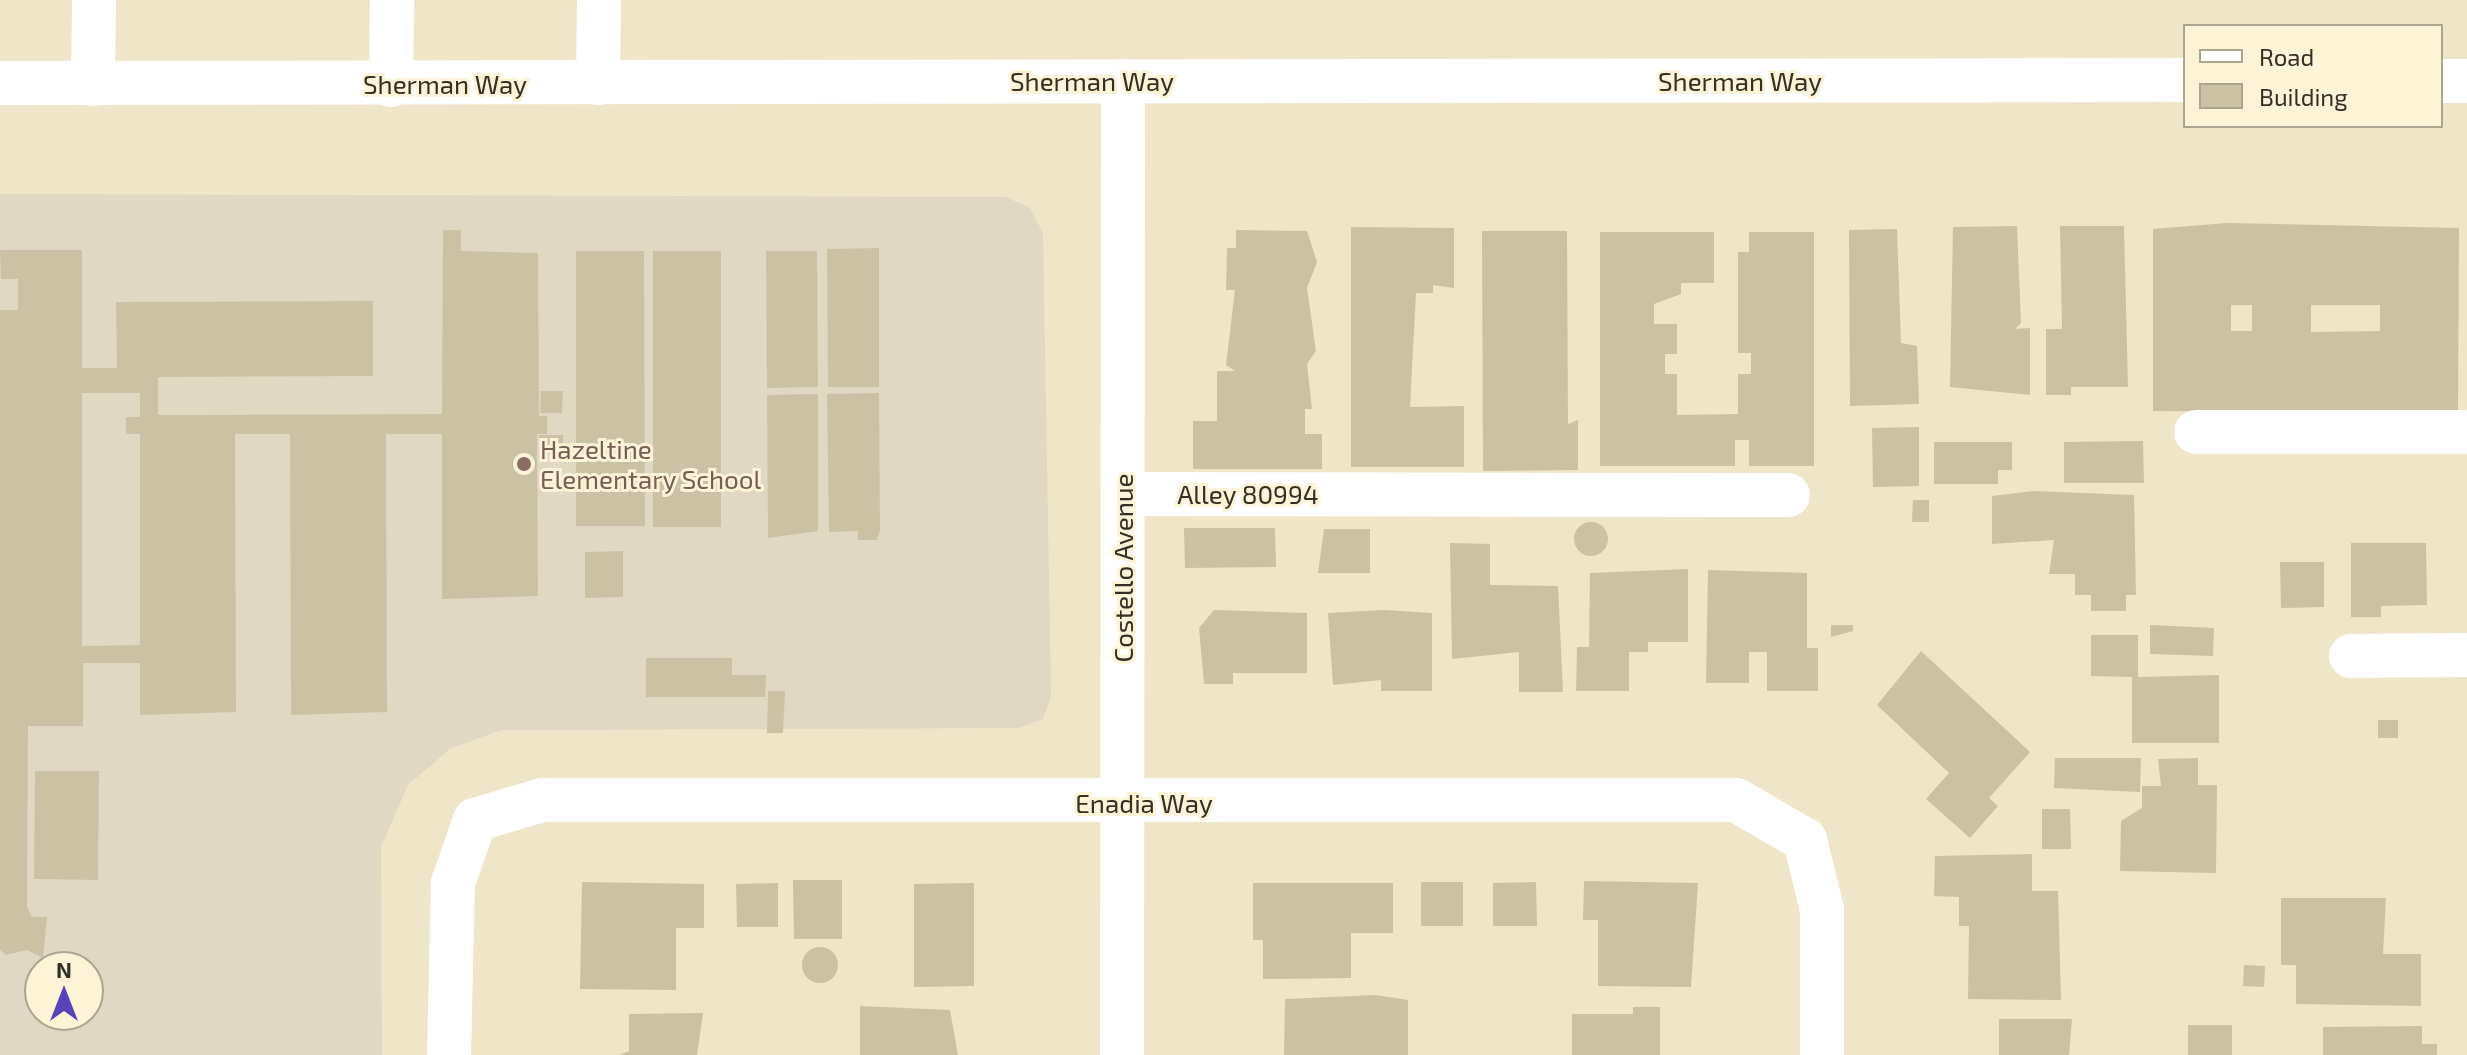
<!DOCTYPE html>
<html>
<head>
<meta charset="utf-8">
<style>
  body { margin:0 }
  #map { position:relative; width:2467px; height:1055px; overflow:hidden; background:#efe5c9; font-family:"Exo 2",sans-serif }
  div>[style] { position:absolute }
  [style*='--x'] { left:calc(var(--x)*1px); top:calc(var(--y)*1px); width:calc(var(--w)*1px); rotate:calc(var(--a)*1deg) }
  .education>* { inset:0; background:#e0d8c3 }
  .building>* { inset:0; background:#cbc2a6 }
  .round { border-radius:50% }
  .minor>* { height:44px; margin:-22px; padding:0 22px; transform-origin:22px; border-radius:22px; background:#fff }
  .major>* { height:44px; margin:-22px; padding:0 22px; transform-origin:22px; border-radius:22px; background:#fff }
  .dots>* { width:22px; height:22px; translate:-50% -50%; box-sizing:border-box; border:4px solid #fdf3d6; border-radius:50% }
  span { translate:-50% -50%; white-space:nowrap; text-align:center; line-height:1.15; -webkit-text-stroke:6px #fdf3d6; paint-order:stroke }
  .street-label { font-size:26px; color:#333025 }
  .education-label { font-size:26px; color:#785e54 }
  .left { translate:0 -50%; text-align:left }
  .legend { position:absolute; left:2183px; top:24px; width:260px; height:104px; box-sizing:border-box; background:#fdf3d6; border:2px solid #aca58f; margin:0; padding:10px 14px; list-style:none; font-size:24px; color:#333025 }
  .legend li { display:flex; align-items:center; gap:16px; height:40px }
  .legend b { width:40px; border:2px solid #aca58f }
  .north { position:absolute; left:24px; top:951px; width:80px; height:80px; box-sizing:border-box; background:#fdf3d6; border:2px solid #aca58f; border-radius:50%; rotate:0deg; font-size:22px; font-weight:700; line-height:32px; text-align:center; color:#333025 }
  .north::after { content:''; display:block; margin:auto; width:28px; height:36px; background:#5843bb; clip-path:polygon(50% 0,100% 100%,50% 72%,0 100%) }
</style>
</head>
<body>
<div id="map">
  <div class="education">
    <div style="clip-path:polygon(evenodd,0 194px,1006px 197px,1030px 208px,1043px 233px,1051px 696px,1043px 719px,1019px 728px,501px 730px,450px 749px,408px 785px,381px 847px,382px 1055px,0 1055px,0 194px,40px 967px,88px 967px,88px 1015px,40px 1015px,40px 967px)"></div>
  </div>
  <div class="building">
    <div style="clip-path:polygon(evenodd,2227px 223px,2459px 228px,2458px 412px,2153px 411px,2153px 229px,2227px 223px,2231px 305px,2252px 305px,2252px 331px,2231px 331px,2231px 305px,2227px 223px,2311px 305px,2380px 305px,2380px 331px,2311px 332px,2311px 305px)"></div>
    <div style="clip-path:polygon(2017px 226px,2021px 323px,2015px 329px,2030px 328px,2030px 395px,1950px 387px,1953px 227px)"></div>
    <div style="clip-path:polygon(2060px 226px,2124px 226px,2128px 387px,2071px 387px,2071px 395px,2046px 395px,2046px 329px,2062px 329px)"></div>
    <div style="clip-path:polygon(1351px 227px,1454px 228px,1454px 288px,1433px 285px,1433px 293px,1416px 293px,1410px 407px,1464px 406px,1464px 467px,1351px 467px)"></div>
    <div style="clip-path:polygon(1897px 229px,1901px 343px,1917px 346px,1919px 404px,1850px 406px,1849px 230px)"></div>
    <div style="clip-path:polygon(evenodd,443px 230px,461px 230px,461px 251px,538px 253px,539px 416px,547px 416px,547px 434px,537px 434px,538px 596px,442px 599px,442px 434px,386px 434px,387px 712px,291px 715px,290px 434px,235px 434px,236px 712px,140px 715px,140px 663px,83px 663px,83px 726px,28px 726px,27px 907px,32px 917px,47px 917px,43px 958px,27px 950px,6px 955px,0 950px,0 310px,18px 310px,18px 279px,1px 279px,0 250px,82px 250px,82px 368px,117px 368px,116px 302px,373px 301px,373px 376px,158px 377px,158px 415px,442px 414px,443px 230px,82px 393px,140px 393px,140px 417px,126px 417px,126px 434px,140px 434px,140px 645px,82px 646px,82px 393px)"></div>
    <div style="clip-path:polygon(1236px 230px,1307px 231px,1317px 262px,1307px 288px,1316px 351px,1307px 364px,1312px 409px,1305px 409px,1305px 434px,1322px 434px,1322px 469px,1193px 469px,1193px 421px,1217px 421px,1217px 371px,1235px 371px,1226px 365px,1235px 290px,1226px 290px,1227px 248px,1236px 248px)"></div>
    <div style="clip-path:polygon(1482px 231px,1567px 231px,1568px 424px,1578px 420px,1578px 470px,1483px 471px)"></div>
    <div style="clip-path:polygon(1600px 232px,1714px 232px,1714px 283px,1681px 283px,1681px 294px,1654px 304px,1654px 324px,1677px 324px,1677px 354px,1665px 354px,1665px 374px,1677px 374px,1677px 415px,1738px 414px,1738px 374px,1751px 374px,1751px 353px,1738px 353px,1738px 252px,1749px 252px,1749px 232px,1814px 232px,1814px 466px,1749px 466px,1749px 440px,1735px 440px,1735px 466px,1600px 466px)"></div>
    <div style="clip-path:polygon(879px 248px,879px 387px,828px 387px,827px 249px)"></div>
    <div style="clip-path:polygon(576px 251px,644px 251px,645px 526px,576px 526px)"></div>
    <div style="clip-path:polygon(653px 251px,721px 251px,721px 527px,653px 527px)"></div>
    <div style="clip-path:polygon(766px 251px,817px 251px,818px 387px,767px 388px)"></div>
    <div style="clip-path:polygon(541px 391px,563px 391px,562px 413px,540px 413px)"></div>
    <div style="clip-path:polygon(879px 393px,880px 530px,877px 540px,858px 540px,858px 531px,829px 532px,827px 394px)"></div>
    <div style="clip-path:polygon(818px 394px,818px 531px,768px 538px,767px 395px)"></div>
    <div style="clip-path:polygon(1919px 427px,1919px 486px,1873px 487px,1872px 428px)"></div>
    <div style="clip-path:polygon(539px 435px,563px 435px,563px 454px,539px 454px)"></div>
    <div style="clip-path:polygon(2143px 441px,2144px 483px,2064px 483px,2064px 442px)"></div>
    <div style="clip-path:polygon(1934px 442px,2012px 442px,2012px 470px,1998px 470px,1998px 484px,1934px 484px)"></div>
    <div style="clip-path:polygon(2033px 491px,2134px 495px,2136px 595px,2126px 595px,2126px 611px,2091px 611px,2091px 595px,2075px 595px,2075px 574px,2049px 574px,2054px 540px,1992px 544px,1992px 496px)"></div>
    <div style="clip-path:polygon(1913px 500px,1929px 500px,1929px 522px,1912px 522px)"></div>
    <div class="round" style="left:1574px;top:522px;width:34px;height:34px"></div>
    <div style="clip-path:polygon(1184px 528px,1275px 528px,1276px 567px,1185px 568px)"></div>
    <div style="clip-path:polygon(1324px 529px,1370px 529px,1370px 573px,1318px 573px)"></div>
    <div style="clip-path:polygon(1450px 543px,1490px 544px,1490px 585px,1558px 586px,1563px 692px,1519px 692px,1519px 652px,1452px 659px)"></div>
    <div style="clip-path:polygon(2351px 543px,2426px 543px,2427px 605px,2381px 606px,2381px 617px,2351px 617px)"></div>
    <div style="clip-path:polygon(623px 551px,623px 597px,585px 598px,585px 552px)"></div>
    <div style="clip-path:polygon(2280px 562px,2324px 562px,2324px 607px,2281px 608px)"></div>
    <div style="clip-path:polygon(1688px 569px,1688px 642px,1648px 642px,1648px 652px,1629px 652px,1629px 691px,1576px 691px,1577px 647px,1589px 647px,1590px 573px)"></div>
    <div style="clip-path:polygon(1708px 570px,1807px 573px,1807px 648px,1818px 648px,1818px 691px,1767px 691px,1767px 652px,1749px 652px,1749px 683px,1706px 683px)"></div>
    <div style="clip-path:polygon(1214px 610px,1307px 613px,1307px 673px,1233px 673px,1233px 684px,1204px 684px,1199px 628px)"></div>
    <div style="clip-path:polygon(1384px 610px,1432px 613px,1432px 691px,1381px 691px,1381px 680px,1333px 685px,1328px 613px)"></div>
    <div style="clip-path:polygon(1831px 625px,1853px 625px,1853px 631px,1831px 637px)"></div>
    <div style="clip-path:polygon(2150px 625px,2214px 628px,2213px 656px,2150px 654px)"></div>
    <div style="clip-path:polygon(2091px 635px,2138px 635px,2138px 677px,2219px 675px,2219px 743px,2132px 743px,2132px 677px,2091px 676px)"></div>
    <div style="clip-path:polygon(1921px 651px,2030px 752px,1989px 798px,1998px 806px,1970px 838px,1926px 799px,1949px 773px,1877px 705px)"></div>
    <div style="clip-path:polygon(646px 658px,732px 658px,732px 675px,766px 675px,765px 697px,646px 697px)"></div>
    <div style="clip-path:polygon(768px 691px,785px 691px,783px 733px,767px 733px)"></div>
    <div style="clip-path:polygon(2378px 720px,2398px 720px,2398px 738px,2378px 738px)"></div>
    <div style="clip-path:polygon(2055px 758px,2141px 758px,2140px 792px,2054px 788px)"></div>
    <div style="clip-path:polygon(2198px 758px,2198px 785px,2217px 785px,2216px 873px,2120px 871px,2121px 821px,2142px 808px,2142px 786px,2161px 786px,2158px 759px)"></div>
    <div style="clip-path:polygon(35px 771px,99px 771px,98px 880px,34px 879px)"></div>
    <div style="clip-path:polygon(2042px 809px,2070px 809px,2071px 849px,2042px 849px)"></div>
    <div style="clip-path:polygon(2032px 854px,2032px 891px,2058px 891px,2061px 1000px,1968px 999px,1969px 926px,1959px 926px,1959px 897px,1934px 896px,1935px 856px)"></div>
    <div style="clip-path:polygon(793px 880px,842px 880px,842px 939px,794px 939px)"></div>
    <div style="clip-path:polygon(1584px 881px,1698px 883px,1691px 987px,1598px 986px,1598px 920px,1583px 920px)"></div>
    <div style="clip-path:polygon(582px 882px,704px 884px,704px 928px,676px 928px,676px 990px,580px 989px)"></div>
    <div style="clip-path:polygon(1421px 882px,1463px 882px,1463px 926px,1421px 926px)"></div>
    <div style="clip-path:polygon(1536px 882px,1537px 926px,1493px 926px,1493px 883px)"></div>
    <div style="clip-path:polygon(778px 883px,778px 927px,737px 927px,736px 884px)"></div>
    <div style="clip-path:polygon(974px 883px,974px 986px,914px 987px,914px 884px)"></div>
    <div style="clip-path:polygon(1253px 883px,1393px 883px,1393px 933px,1351px 933px,1351px 978px,1263px 979px,1263px 940px,1253px 940px)"></div>
    <div style="clip-path:polygon(2281px 898px,2386px 898px,2383px 954px,2421px 954px,2421px 1006px,2296px 1004px,2296px 965px,2281px 965px)"></div>
    <div class="round" style="left:802px;top:947px;width:36px;height:36px"></div>
    <div style="clip-path:polygon(2244px 965px,2265px 966px,2264px 987px,2243px 986px)"></div>
    <div style="clip-path:polygon(1376px 995px,1408px 1000px,1408px 1055px,1284px 1055px,1285px 999px)"></div>
    <div style="clip-path:polygon(860px 1006px,950px 1010px,958px 1055px,860px 1055px)"></div>
    <div style="clip-path:polygon(1633px 1007px,1660px 1007px,1660px 1055px,1572px 1055px,1572px 1014px,1633px 1014px)"></div>
    <div style="clip-path:polygon(703px 1013px,697px 1055px,619px 1055px,629px 1051px,629px 1014px)"></div>
    <div style="clip-path:polygon(1999px 1019px,2072px 1019px,2069px 1055px,1999px 1055px)"></div>
    <div style="clip-path:polygon(2188px 1025px,2232px 1025px,2232px 1055px,2188px 1055px)"></div>
    <div style="clip-path:polygon(2422px 1026px,2422px 1044px,2437px 1044px,2437px 1055px,2323px 1055px,2323px 1027px)"></div>
  </div>
  <div class="minor">
    <div style="--x:598;--y:83;--w:83;--a:-89.3"></div>
    <div style="--x:93;--y:84;--w:84;--a:-89.3"></div>
    <div style="--x:391;--y:85;--w:85;--a:-89.3"></div>
    <div style="--x:2196;--y:432;--w:271;--a:0"></div>
    <div style="--x:1123;--y:494;--w:665;--a:0.09"></div>
    <div style="--x:2351;--y:656;--w:116;--a:-0.5"></div>
    <div style="--x:449;--y:1055;--w:172;--a:-88.7"></div>
    <div style="--x:453;--y:883;--w:67;--a:-70.8"></div>
    <div style="--x:475;--y:820;--w:70;--a:-16.6"></div>
    <div style="--x:542;--y:800;--w:1194;--a:0"></div>
    <div style="--x:1736;--y:800;--w:80;--a:30.1"></div>
    <div style="--x:1805;--y:840;--w:72;--a:76.3"></div>
    <div style="--x:1822;--y:910;--w:145;--a:90"></div>
    <div style="--x:1122;--y:1055;--w:974;--a:-89.94"></div>
  </div>
  <div class="major">
    <div style="--x:2441;--y:81;--w:26;--a:0"></div>
    <div style="--x:0;--y:83;--w:2185;--a:-0.08"></div>
  </div>
  <div class="dots">
    <div style="left:524px;top:464px;background:#8d6e63"></div>
  </div>
  <div class="street-label">
    <span style="left:1092px;top:81px">Sherman Way</span>
    <span style="left:1740px;top:81px">Sherman Way</span>
    <span style="left:445px;top:84px">Sherman Way</span>
    <span style="left:1248px;top:494px">Alley 80994</span>
    <span style="left:1123px;top:568px;rotate:-90deg">Costello Avenue</span>
    <span style="left:1144px;top:803px">Enadia Way</span>
  </div>
  <div class="education-label">
    <span class="left" style="left:540px;top:464px">Hazeltine<br>Elementary School</span>
  </div>
  <ul class="legend">
  <li><b style="height:10px;background:#fff"></b>Road</li>
  <li><b style="height:22px;background:#cbc2a6"></b>Building</li>
  </ul>
  <div class="north">N</div>
</div>
</body>
</html>
